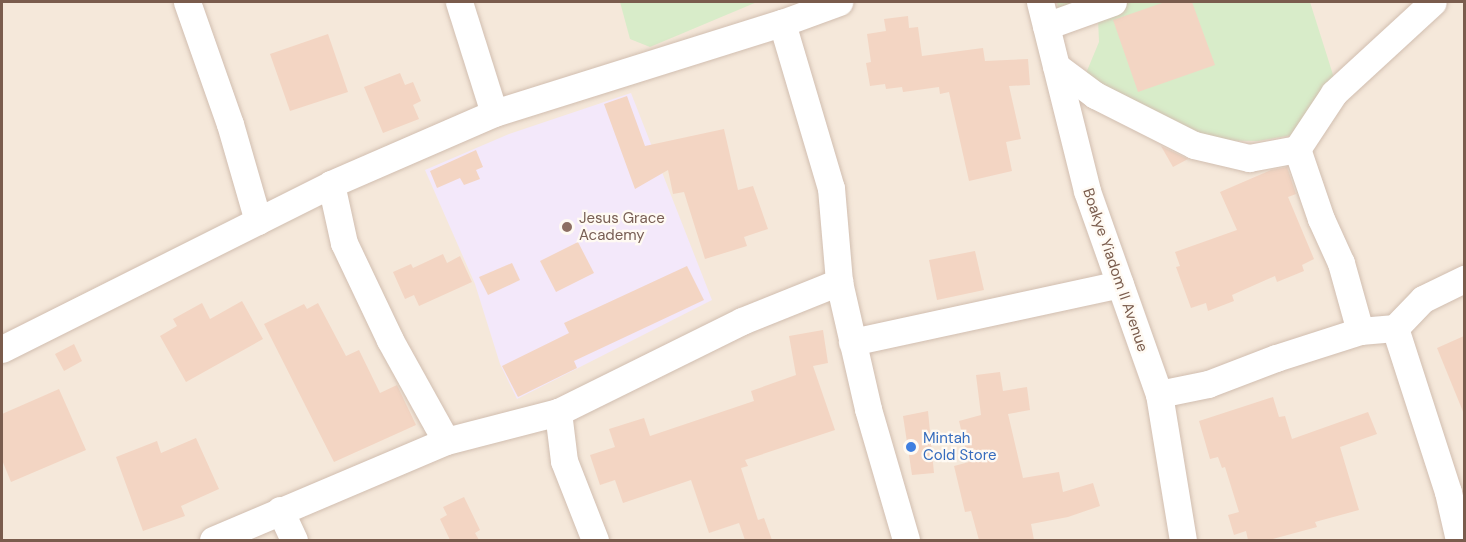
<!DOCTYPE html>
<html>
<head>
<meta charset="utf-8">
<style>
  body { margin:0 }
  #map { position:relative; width:1466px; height:542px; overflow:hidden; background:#fdf6ec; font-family:"DM Sans",sans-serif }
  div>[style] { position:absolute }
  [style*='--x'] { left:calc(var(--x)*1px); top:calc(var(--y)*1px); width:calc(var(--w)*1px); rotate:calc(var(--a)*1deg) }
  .residential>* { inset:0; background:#f5e8da }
  .education>* { inset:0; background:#f3e8fa }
  .green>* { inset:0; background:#d8ecc9 }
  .building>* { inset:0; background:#f3d5c3 }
  .roads { filter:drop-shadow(0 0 2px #d1beb0) drop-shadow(0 0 2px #d1beb0) }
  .minor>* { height:27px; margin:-13.5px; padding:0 13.5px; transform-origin:13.5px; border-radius:13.5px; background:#fff }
  .dots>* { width:16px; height:16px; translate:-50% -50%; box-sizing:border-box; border:3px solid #fffaf3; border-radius:50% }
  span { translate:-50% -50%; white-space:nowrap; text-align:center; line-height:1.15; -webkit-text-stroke:4.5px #fffaf3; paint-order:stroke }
  .education-label { font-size:15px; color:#785e54 }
  .left { translate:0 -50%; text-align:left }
  .street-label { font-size:15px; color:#7a5c4d }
  .shop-label { font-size:15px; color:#366cbe }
  .frame { position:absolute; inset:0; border:3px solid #7a5c4d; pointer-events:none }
</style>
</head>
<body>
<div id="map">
  <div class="residential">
    <div style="clip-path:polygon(2px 2px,1464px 2px,1464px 540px,2px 540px)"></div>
  </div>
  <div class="education">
    <div style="clip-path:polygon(631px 93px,712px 300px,517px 399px,500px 364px,475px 284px,425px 170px,509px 134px)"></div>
  </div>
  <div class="green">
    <div style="clip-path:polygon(620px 2px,757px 2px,650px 47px,630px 39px)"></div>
    <div style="clip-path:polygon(1057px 2px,1310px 2px,1341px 100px,1298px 134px,1258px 141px,1205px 140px,1084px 78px,1099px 42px,1098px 18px,1059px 12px)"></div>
  </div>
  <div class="building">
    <div style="clip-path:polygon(1165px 2px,1192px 2px,1215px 65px,1138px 92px,1113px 20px)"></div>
    <div style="clip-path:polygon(908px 16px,909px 28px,918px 27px,922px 56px,983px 48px,985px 61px,1028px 59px,1030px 85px,1009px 86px,1021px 139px,1006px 142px,1012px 171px,969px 181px,949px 92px,940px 94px,939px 87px,903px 92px,902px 87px,886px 89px,885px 84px,870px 86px,866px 63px,871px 62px,867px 34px,886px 31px,884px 19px)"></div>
    <div style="clip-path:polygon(328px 34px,348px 92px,290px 111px,270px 54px)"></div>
    <div style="clip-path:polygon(400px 73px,405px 85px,413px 82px,421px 101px,413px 105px,419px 119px,383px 133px,364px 87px)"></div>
    <div style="clip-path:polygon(627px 96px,645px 146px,724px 129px,738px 190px,753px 186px,768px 229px,744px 237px,747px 246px,705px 259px,684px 192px,673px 194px,668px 170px,635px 189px,604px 104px)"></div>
    <div style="clip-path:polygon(1161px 146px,1188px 159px,1173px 167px)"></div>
    <div style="clip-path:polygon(476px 150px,483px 167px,476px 170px,480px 179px,464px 185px,460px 178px,437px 188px,430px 171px)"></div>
    <div style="clip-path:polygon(1287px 167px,1296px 194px,1288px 197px,1314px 259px,1302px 265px,1304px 271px,1277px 282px,1275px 276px,1232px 295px,1234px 301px,1208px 311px,1206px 303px,1191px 308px,1176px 267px,1180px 266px,1175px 252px,1237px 230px,1220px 192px,1271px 170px)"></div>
    <div style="clip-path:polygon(578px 242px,594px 273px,556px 292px,540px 261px)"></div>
    <div style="clip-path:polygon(975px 251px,984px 290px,937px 300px,929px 260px)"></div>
    <div style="clip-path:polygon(443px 254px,447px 263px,460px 256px,472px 282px,419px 306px,414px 295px,405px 299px,393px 272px,411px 264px,413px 268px)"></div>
    <div style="clip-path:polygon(512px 263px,520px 280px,488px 295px,479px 277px)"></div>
    <div style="clip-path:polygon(687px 266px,704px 300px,574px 361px,577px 368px,518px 397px,502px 366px,569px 333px,564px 323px)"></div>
    <div style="clip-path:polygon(242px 301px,263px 339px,186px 382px,160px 336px,177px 326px,173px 319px,202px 303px,210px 319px)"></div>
    <div style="clip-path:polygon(318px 303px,346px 356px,359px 350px,380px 393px,397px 385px,416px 425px,334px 462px,264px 324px,304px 304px,307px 309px)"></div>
    <div style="clip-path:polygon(823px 330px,828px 363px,813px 366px,835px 430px,745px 460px,748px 466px,741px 468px,758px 520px,764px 518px,772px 540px,745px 540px,739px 523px,709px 533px,691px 480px,623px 503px,615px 480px,600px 485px,590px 455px,615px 447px,609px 429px,644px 418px,650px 436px,754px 401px,751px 391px,796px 375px,789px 336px)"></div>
    <div style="clip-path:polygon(1464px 336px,1464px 414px,1437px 348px)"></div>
    <div style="clip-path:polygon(74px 344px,82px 361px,64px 371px,55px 354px)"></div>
    <div style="clip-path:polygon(1000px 372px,1003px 391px,1027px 387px,1030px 410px,1008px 414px,1023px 478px,1059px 472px,1063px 492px,1093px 483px,1100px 506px,1068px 517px,1031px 524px,1034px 540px,979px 540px,971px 511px,965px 512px,954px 466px,969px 462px,959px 421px,981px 415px,976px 375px)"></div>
    <div style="clip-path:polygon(59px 389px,86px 450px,11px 482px,2px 460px,2px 414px)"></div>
    <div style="clip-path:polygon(1273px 397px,1279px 417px,1285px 416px,1292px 439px,1368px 412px,1377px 434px,1340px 447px,1359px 510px,1315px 522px,1317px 527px,1269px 540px,1248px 540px,1246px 531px,1234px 535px,1228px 515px,1239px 512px,1225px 467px,1222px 468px,1218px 457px,1210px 459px,1199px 421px)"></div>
    <div style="clip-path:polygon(928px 411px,934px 473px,912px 475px,903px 416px)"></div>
    <div style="clip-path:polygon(196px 438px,219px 489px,181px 506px,185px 516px,143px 531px,116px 457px,157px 441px,161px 453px)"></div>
    <div style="clip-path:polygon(464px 497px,480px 530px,475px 533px,479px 540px,450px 540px,440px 519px,447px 515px,443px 507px)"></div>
  </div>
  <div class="roads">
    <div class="minor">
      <div style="--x:187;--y:2;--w:129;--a:70.6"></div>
      <div style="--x:230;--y:124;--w:101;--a:73.9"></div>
      <div style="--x:459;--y:2;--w:116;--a:72.5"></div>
      <div style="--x:1040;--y:2;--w:195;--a:76"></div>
      <div style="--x:1087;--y:191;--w:215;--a:70.5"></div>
      <div style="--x:1159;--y:394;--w:148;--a:80.7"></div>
      <div style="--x:782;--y:23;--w:172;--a:73.5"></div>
      <div style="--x:831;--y:188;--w:94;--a:85.1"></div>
      <div style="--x:839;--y:282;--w:130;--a:77.1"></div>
      <div style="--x:868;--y:409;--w:136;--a:73.8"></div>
      <div style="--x:1046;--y:26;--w:71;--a:-19.7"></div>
      <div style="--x:1056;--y:66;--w:49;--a:36.6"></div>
      <div style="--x:1095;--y:95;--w:111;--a:26.8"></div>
      <div style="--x:1194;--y:145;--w:57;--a:13.3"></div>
      <div style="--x:1249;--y:158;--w:49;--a:-10.6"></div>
      <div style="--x:331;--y:184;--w:60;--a:77.6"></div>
      <div style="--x:344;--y:243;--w:107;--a:64.6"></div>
      <div style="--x:390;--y:340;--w:115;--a:61"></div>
      <div style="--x:1395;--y:328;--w:172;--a:72.1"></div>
      <div style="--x:1448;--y:492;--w:49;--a:77.1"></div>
      <div style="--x:1360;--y:331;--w:71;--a:-105.6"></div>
      <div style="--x:1341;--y:263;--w:48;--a:-114.4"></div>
      <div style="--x:1321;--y:219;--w:74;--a:-108.9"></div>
      <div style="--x:1297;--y:149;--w:67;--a:-56.5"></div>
      <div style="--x:1334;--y:93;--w:134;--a:-42.6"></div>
      <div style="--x:852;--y:342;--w:274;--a:-12.2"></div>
      <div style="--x:2;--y:349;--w:368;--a:-26.6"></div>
      <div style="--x:331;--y:184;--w:178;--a:-23.5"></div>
      <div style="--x:494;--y:113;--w:302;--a:-17.4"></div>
      <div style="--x:782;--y:23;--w:61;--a:-20.2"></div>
      <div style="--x:1159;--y:394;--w:50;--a:-11.5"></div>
      <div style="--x:1208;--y:384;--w:73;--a:-20.9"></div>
      <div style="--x:1276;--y:358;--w:88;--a:-17.8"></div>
      <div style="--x:1360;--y:331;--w:35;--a:-5"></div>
      <div style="--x:1395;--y:328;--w:40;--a:-46"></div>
      <div style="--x:1423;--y:299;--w:46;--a:-26"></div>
      <div style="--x:558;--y:412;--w:49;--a:83"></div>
      <div style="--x:564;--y:461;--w:85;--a:68.6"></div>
      <div style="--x:280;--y:510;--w:33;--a:65"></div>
      <div style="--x:213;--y:540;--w:253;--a:-23"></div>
      <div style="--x:446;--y:441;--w:116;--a:-14.5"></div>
      <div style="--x:558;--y:412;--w:205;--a:-26.3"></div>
      <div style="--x:742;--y:321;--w:105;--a:-21.9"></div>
    </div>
  </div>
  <div class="dots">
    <div style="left:567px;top:227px;background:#8d6e63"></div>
    <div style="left:911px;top:447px;background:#3f7fe0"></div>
  </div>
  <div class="education-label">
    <span class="left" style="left:579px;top:227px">Jesus Grace<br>Academy</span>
  </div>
  <div class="street-label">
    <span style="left:1115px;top:270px;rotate:71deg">Boakye Yiadom II Avenue</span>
  </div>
  <div class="shop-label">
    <span class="left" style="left:923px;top:447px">Mintah<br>Cold Store</span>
  </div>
  <div class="frame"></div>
</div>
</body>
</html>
